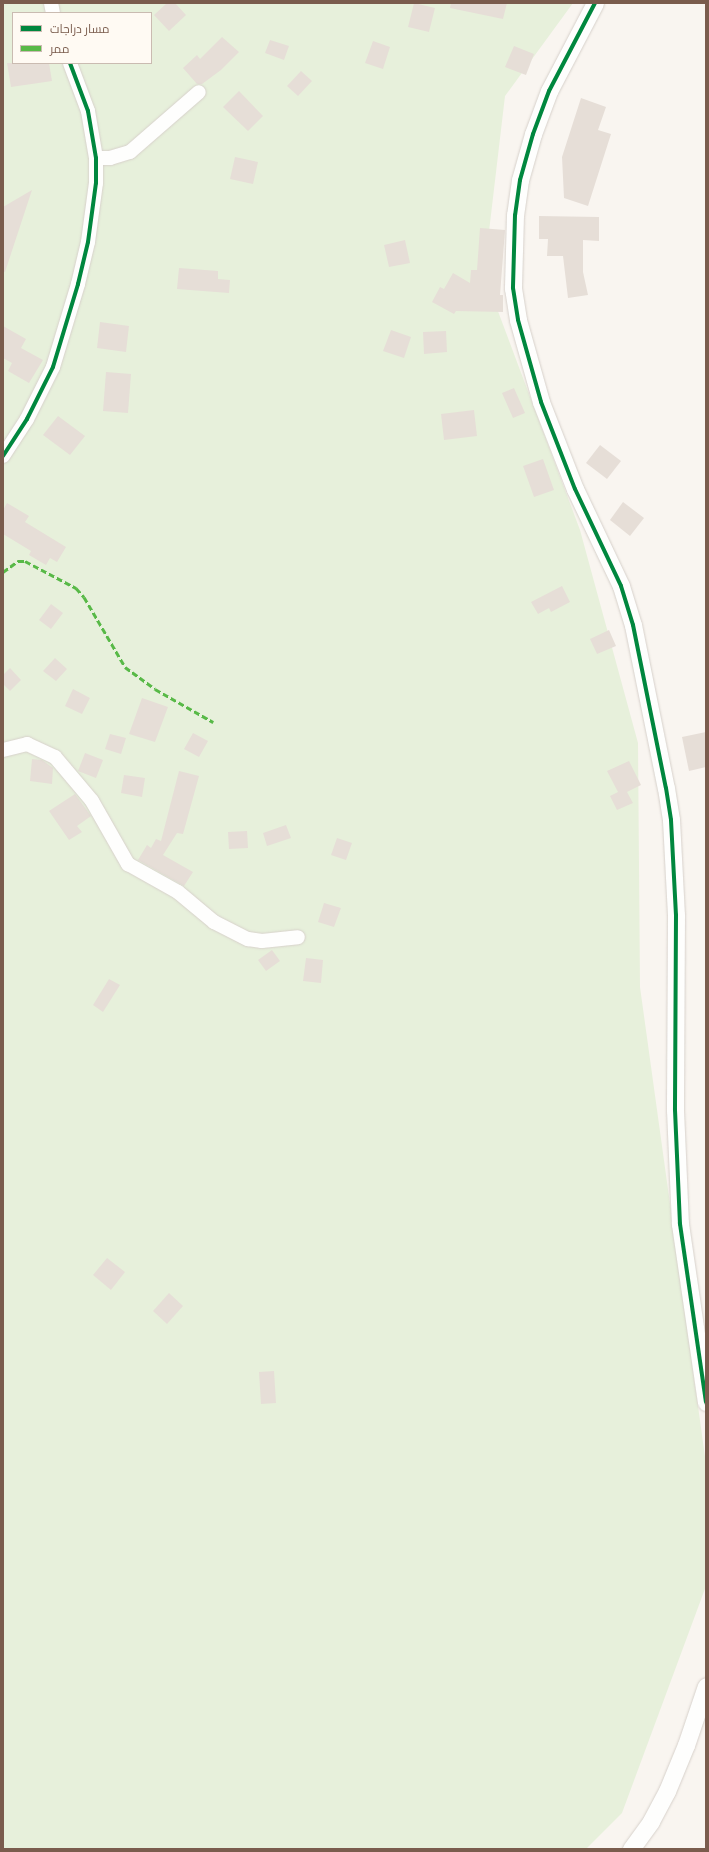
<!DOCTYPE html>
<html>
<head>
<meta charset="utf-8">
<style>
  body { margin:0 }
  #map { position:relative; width:709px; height:1852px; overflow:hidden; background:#f9f5f0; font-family:"Public Sans",Cairo,sans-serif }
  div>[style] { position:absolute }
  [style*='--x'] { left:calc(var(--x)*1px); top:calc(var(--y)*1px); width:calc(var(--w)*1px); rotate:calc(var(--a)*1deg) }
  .green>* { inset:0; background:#e7f0db }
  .building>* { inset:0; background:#e6ded7 }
  .roads { filter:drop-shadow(0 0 1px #d7d1cb) drop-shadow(0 0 1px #d7d1cb) }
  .minor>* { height:14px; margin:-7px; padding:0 7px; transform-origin:7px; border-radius:7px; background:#fefefd }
  .tertiary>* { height:17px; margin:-8.5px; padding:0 8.5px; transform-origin:8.5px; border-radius:8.5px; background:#fefefd }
  .quiet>* { height:3px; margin-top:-1.5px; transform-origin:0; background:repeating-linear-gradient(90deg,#58b947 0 6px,transparent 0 9px) }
  .cycleway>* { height:4px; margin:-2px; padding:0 2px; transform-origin:2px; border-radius:2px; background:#00873e }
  span { translate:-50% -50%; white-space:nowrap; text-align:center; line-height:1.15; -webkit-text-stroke:3px #fffaf3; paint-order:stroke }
  .frame { position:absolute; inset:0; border:4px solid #7a5c4d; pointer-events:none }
  .legend { position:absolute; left:12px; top:12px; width:140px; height:52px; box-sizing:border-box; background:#fffaf3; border:1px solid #cabbb1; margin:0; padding:5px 7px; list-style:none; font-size:12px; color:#7a5c4d }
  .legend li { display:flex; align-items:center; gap:8px; height:20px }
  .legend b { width:20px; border:1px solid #cabbb1 }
</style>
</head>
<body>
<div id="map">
  <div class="green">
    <div style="clip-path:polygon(evenodd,3px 3px,573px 3px,505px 96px,484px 274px,580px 530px,638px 743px,640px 987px,706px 1464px,706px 1586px,622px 1813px,586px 1849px,3px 1849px,3px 3px,13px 13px,151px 13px,151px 63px,13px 63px,13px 13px)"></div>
  </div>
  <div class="building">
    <div style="clip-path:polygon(167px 3px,175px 3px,186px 15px,169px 31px,154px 15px)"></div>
    <div style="clip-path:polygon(414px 3px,435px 8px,429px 32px,408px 27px)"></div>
    <div style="clip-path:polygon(451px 3px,507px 3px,503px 19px,450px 8px)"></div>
    <div style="clip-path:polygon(222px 37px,239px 52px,221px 70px,202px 84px,197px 84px,183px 68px,197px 55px,200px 59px)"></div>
    <div style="clip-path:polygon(270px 40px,289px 46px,284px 60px,265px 53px)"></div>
    <div style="clip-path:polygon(373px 41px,390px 47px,383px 69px,365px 63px)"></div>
    <div style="clip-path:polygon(514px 46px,534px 54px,526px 75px,505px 67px)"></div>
    <div style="clip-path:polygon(7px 63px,49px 63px,52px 81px,11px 87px)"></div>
    <div style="clip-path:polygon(301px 71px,312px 81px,298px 96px,287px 86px)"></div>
    <div style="clip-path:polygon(239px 91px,263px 116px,248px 131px,223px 107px)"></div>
    <div style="clip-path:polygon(581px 98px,606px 107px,598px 130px,611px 134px,588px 206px,564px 198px,562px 157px)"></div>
    <div style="clip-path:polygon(235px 157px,258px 162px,253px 184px,230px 179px)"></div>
    <div style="clip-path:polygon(32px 190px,5px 272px,3px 271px,3px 207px)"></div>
    <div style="clip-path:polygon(539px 216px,599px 217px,599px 241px,583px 240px,583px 272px,588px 295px,568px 298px,563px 256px,547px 256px,548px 239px,539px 239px)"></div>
    <div style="clip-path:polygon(480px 228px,505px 230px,500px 295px,503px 295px,503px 312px,456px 311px,454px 314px,432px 302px,440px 287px,444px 289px,453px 273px,470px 283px,471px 270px,477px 270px)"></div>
    <div style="clip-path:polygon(405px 240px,410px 263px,389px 267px,384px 245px)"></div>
    <div style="clip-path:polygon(179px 268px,218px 271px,218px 279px,230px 280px,229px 293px,177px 289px)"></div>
    <div style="clip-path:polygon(100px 322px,129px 326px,126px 352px,97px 348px)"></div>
    <div style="clip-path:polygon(3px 326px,26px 339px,21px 348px,43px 360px,29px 383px,8px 371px,12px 363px,3px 358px)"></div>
    <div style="clip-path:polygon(391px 330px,411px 337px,404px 358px,383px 351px)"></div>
    <div style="clip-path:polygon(446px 331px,447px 352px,424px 354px,423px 332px)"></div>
    <div style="clip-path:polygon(106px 372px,131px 374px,128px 413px,103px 411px)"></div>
    <div style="clip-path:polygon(514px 388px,525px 413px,513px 418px,502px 393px)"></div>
    <div style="clip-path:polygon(474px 410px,477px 436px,444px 440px,441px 414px)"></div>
    <div style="clip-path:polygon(58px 416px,85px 436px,70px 455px,43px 435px)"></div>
    <div style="clip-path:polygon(600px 445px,621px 461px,607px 479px,586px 463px)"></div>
    <div style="clip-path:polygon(543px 459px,554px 490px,534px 497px,523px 466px)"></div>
    <div style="clip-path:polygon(623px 502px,644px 518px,630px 536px,610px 520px)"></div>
    <div style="clip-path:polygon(7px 503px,29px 516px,25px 522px,66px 547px,57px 562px,50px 558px,46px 565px,29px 555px,31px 551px,3px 534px,3px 510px)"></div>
    <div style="clip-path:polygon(562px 586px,570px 602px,551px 612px,549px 608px,538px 614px,531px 602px)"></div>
    <div style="clip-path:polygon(51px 604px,63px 613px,51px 629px,39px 620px)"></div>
    <div style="clip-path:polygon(609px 630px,616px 646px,597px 654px,590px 639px)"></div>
    <div style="clip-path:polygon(55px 658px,67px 669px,56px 681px,43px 671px)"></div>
    <div style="clip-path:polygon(10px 668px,21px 680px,10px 691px,3px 684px,3px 675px)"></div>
    <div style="clip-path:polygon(73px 689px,90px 698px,82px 714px,65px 706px)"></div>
    <div style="clip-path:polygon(142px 698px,168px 707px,155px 742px,129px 734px)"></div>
    <div style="clip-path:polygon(706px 732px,706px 767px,689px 771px,682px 737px)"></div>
    <div style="clip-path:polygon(193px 733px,208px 741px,199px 757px,184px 749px)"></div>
    <div style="clip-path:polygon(110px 734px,126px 738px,121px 754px,105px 749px)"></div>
    <div style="clip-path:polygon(85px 753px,103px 760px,96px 778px,78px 771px)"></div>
    <div style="clip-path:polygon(32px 759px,42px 760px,53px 768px,52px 784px,30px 781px)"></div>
    <div style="clip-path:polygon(629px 761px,641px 785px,627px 792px,633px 803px,617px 810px,610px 796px,618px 792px,607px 771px)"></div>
    <div style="clip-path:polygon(179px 771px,199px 776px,183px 834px,177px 833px,163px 855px,193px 872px,184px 886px,138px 860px,147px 845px,151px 848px,156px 839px,161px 841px)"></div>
    <div style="clip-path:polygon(124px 775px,145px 778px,142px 797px,121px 793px)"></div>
    <div style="clip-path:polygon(75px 794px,91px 816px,77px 826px,82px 832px,69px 840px,49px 811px)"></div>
    <div style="clip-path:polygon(286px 825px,291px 838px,267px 846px,263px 833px)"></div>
    <div style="clip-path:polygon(247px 831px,248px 848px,229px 849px,228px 832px)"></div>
    <div style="clip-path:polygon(337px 838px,352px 843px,346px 860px,331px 855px)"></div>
    <div style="clip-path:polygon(324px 903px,341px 908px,334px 927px,318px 922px)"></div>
    <div style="clip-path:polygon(272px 950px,280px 961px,266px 971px,258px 960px)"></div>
    <div style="clip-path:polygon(306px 958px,323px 960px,321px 983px,303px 981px)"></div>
    <div style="clip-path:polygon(109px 979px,120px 985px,103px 1012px,93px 1005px)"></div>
    <div style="clip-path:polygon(107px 1258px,125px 1272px,111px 1290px,93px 1275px)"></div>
    <div style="clip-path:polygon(169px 1293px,183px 1306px,167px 1324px,153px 1311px)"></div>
    <div style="clip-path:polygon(274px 1371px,276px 1403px,261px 1404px,259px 1372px)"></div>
  </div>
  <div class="roads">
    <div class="minor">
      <div style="--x:51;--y:3;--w:10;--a:79"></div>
      <div style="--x:96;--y:158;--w:14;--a:0"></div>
      <div style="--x:110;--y:158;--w:21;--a:-17"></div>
      <div style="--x:130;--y:152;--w:91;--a:-41"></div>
      <div style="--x:3;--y:456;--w:44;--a:-57"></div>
      <div style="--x:27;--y:419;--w:58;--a:-63.4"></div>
      <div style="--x:53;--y:367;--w:87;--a:-73.2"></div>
      <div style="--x:78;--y:284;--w:43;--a:-76.6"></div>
      <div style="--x:88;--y:242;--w:60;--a:-82.3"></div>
      <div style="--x:96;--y:183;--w:25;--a:-90"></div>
      <div style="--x:96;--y:158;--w:48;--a:-99.7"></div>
      <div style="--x:88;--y:111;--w:51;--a:-110.6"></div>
      <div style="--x:3;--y:750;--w:25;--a:-14"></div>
      <div style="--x:27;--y:744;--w:31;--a:25"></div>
      <div style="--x:55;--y:757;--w:57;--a:49.9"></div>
      <div style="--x:92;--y:801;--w:73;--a:60.3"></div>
      <div style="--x:128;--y:864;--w:57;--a:29.2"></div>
      <div style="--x:178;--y:892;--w:47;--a:39.8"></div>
      <div style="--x:214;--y:922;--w:38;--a:27"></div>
      <div style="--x:248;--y:939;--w:14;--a:8"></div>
      <div style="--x:262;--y:941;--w:36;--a:-6"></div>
    </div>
    <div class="tertiary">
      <div style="--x:595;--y:3;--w:99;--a:117.6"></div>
      <div style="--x:549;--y:91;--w:46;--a:110.4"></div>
      <div style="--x:533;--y:134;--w:48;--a:105.8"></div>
      <div style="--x:520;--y:180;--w:35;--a:98"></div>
      <div style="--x:515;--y:215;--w:73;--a:91.6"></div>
      <div style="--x:513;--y:288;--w:32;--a:81"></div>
      <div style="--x:518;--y:320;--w:85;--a:74.3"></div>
      <div style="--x:541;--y:402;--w:93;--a:68.7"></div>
      <div style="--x:575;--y:489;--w:107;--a:64.6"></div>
      <div style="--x:621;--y:586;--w:41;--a:72.9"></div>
      <div style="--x:633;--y:625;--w:166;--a:78.6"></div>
      <div style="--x:666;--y:788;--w:32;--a:81"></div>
      <div style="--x:671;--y:820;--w:95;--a:87"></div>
      <div style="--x:676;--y:915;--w:195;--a:90.3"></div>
      <div style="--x:675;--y:1110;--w:114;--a:87.5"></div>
      <div style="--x:680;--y:1224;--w:180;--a:81.7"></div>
      <div style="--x:631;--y:1849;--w:34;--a:-54"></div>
      <div style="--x:651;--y:1821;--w:34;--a:-62"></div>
      <div style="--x:667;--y:1791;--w:50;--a:-67.6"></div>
      <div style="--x:686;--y:1745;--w:62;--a:-71.3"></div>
    </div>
  </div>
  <div class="quiet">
    <div style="--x:3;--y:572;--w:19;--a:-36"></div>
    <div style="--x:18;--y:561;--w:7;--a:0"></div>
    <div style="--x:25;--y:561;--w:58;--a:27.9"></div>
    <div style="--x:76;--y:588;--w:12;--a:48"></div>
    <div style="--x:84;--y:597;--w:81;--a:59.6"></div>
    <div style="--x:125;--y:667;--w:37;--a:36"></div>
    <div style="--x:155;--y:689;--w:67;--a:29.6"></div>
  </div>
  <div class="cycleway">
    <div style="--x:595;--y:3;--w:99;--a:117.6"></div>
    <div style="--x:549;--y:91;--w:46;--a:110.4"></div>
    <div style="--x:533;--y:134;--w:48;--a:105.8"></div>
    <div style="--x:520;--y:180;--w:35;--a:98"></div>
    <div style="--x:515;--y:215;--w:73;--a:91.6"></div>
    <div style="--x:513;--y:288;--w:32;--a:81"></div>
    <div style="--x:518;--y:320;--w:85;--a:74.3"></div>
    <div style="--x:541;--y:402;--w:93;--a:68.7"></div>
    <div style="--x:575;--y:489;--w:107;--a:64.6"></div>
    <div style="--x:621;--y:586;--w:41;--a:72.9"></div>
    <div style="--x:633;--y:625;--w:166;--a:78.6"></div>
    <div style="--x:666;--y:788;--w:32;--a:81"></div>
    <div style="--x:671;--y:820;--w:95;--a:87"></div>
    <div style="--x:676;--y:915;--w:195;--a:90.3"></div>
    <div style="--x:675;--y:1110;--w:114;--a:87.5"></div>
    <div style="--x:680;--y:1224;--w:180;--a:81.7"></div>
    <div style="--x:3;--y:456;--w:44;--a:-57"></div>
    <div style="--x:27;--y:419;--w:58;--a:-63.4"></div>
    <div style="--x:53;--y:367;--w:87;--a:-73.2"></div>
    <div style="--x:78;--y:284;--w:43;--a:-76.6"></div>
    <div style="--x:88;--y:242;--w:60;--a:-82.3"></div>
    <div style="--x:96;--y:183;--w:25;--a:-90"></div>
    <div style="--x:96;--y:158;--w:48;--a:-99.7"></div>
    <div style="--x:88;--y:111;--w:51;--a:-110.6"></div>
  </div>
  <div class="frame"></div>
  <ul class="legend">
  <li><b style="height:5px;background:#00873e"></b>مسار دراجات</li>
  <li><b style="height:5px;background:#58b947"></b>ممر</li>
  </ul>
</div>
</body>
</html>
